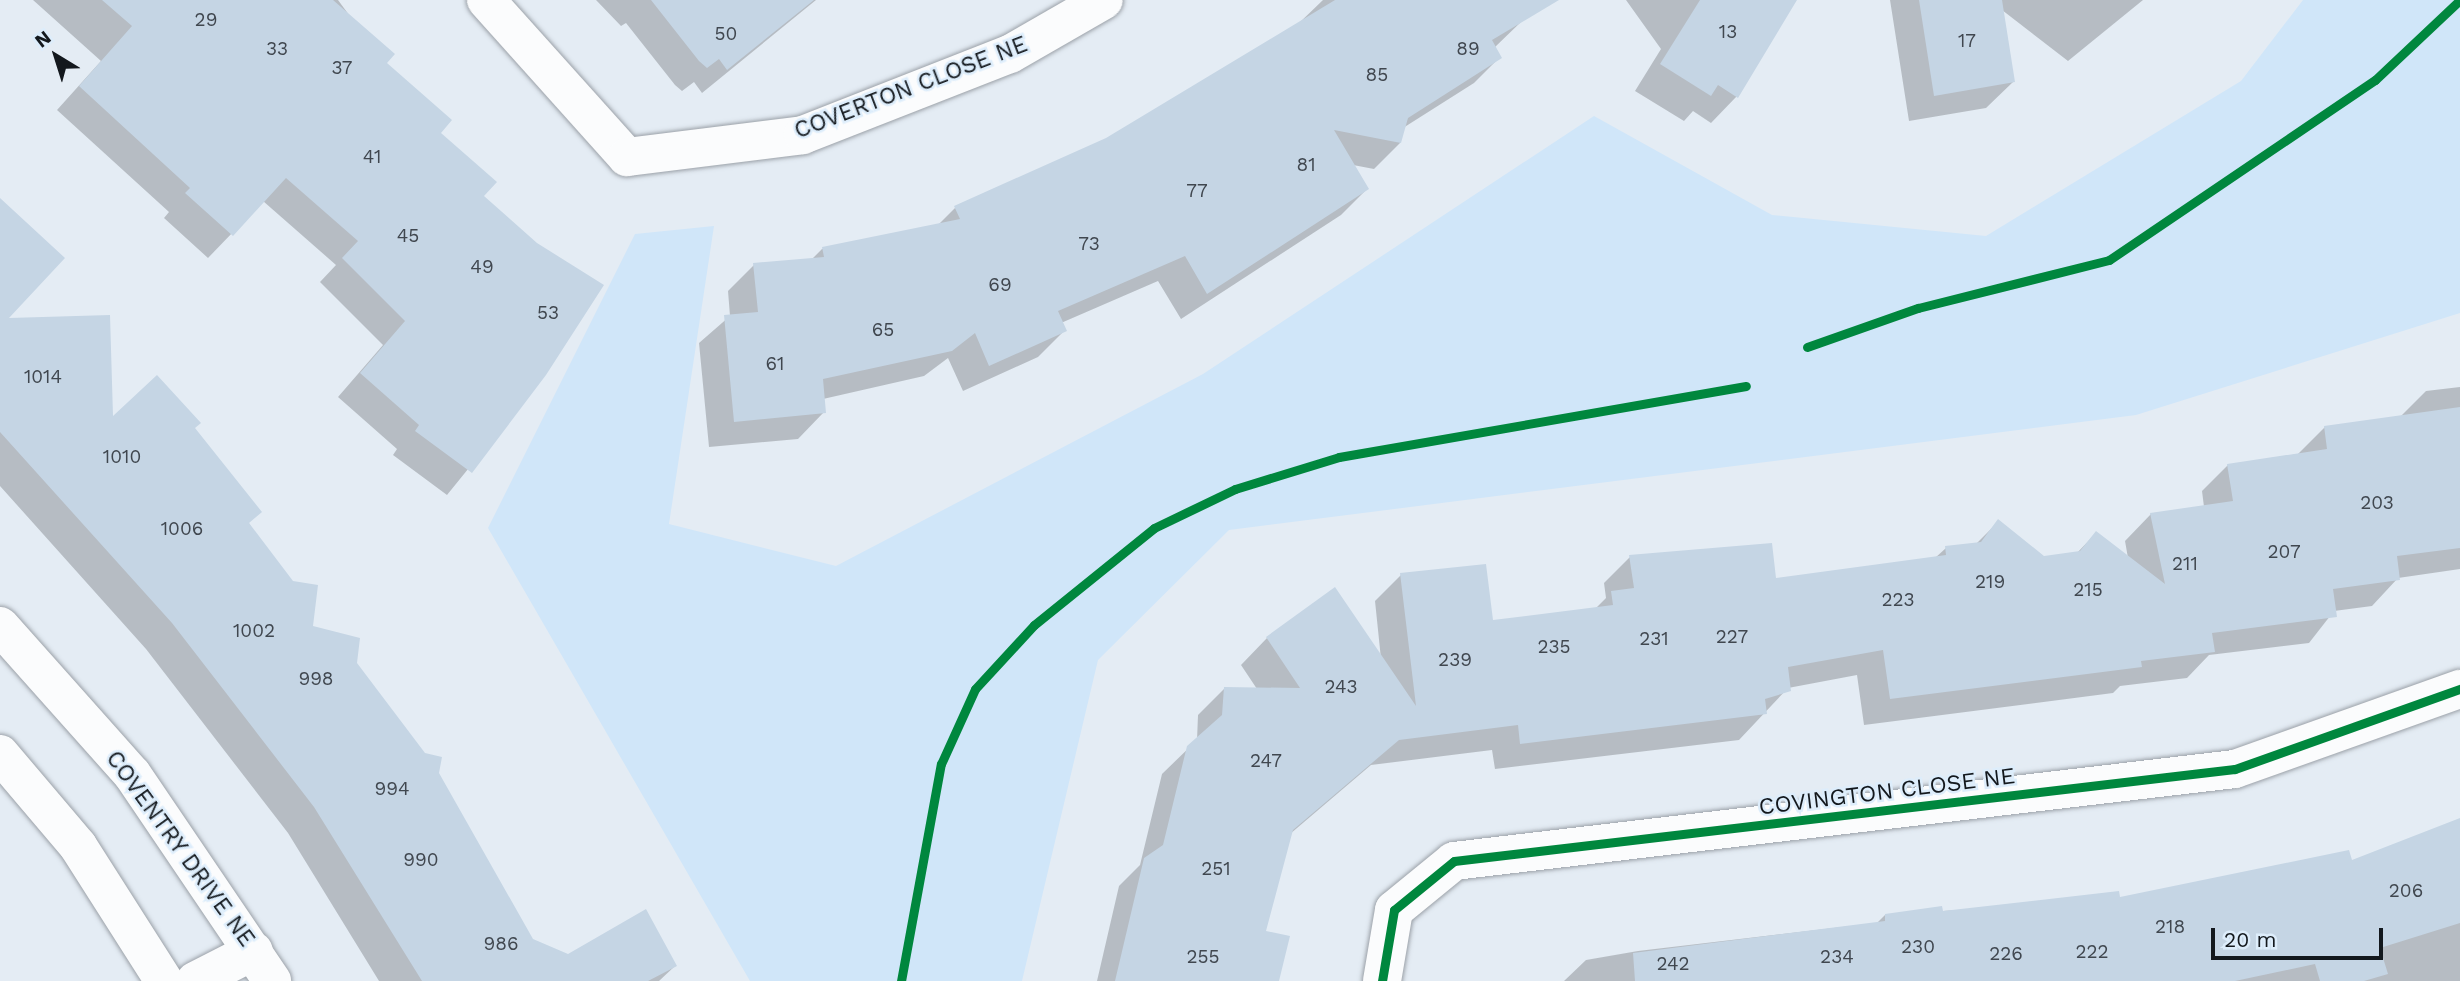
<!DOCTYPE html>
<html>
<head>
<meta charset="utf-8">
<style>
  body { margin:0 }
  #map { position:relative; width:2460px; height:981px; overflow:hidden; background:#e4ecf4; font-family:"Work Sans",sans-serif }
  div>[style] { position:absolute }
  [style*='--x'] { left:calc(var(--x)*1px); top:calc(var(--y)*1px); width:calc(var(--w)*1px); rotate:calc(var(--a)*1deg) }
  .green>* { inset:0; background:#d0e6f9 }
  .shadow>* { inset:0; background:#0003 }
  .building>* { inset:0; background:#c5d5e4 }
  .roads { filter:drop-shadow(0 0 2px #9ba1a8) drop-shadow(0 0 2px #9ba1a8) }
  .minor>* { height:38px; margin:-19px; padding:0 19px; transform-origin:19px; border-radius:19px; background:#fbfcfd }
  .cycleway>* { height:9px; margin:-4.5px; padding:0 4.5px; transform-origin:4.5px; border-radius:4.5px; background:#00873e }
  span { translate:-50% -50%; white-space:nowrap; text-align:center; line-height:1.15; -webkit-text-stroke:5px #ddedfb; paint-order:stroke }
  .number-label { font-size:19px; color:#40474f }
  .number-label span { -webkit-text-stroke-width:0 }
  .street-label { font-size:23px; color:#13181d }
  .north { position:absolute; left:21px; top:21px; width:70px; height:70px; -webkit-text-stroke:5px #ddedfb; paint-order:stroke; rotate:322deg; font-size:19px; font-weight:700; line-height:28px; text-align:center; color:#13181d }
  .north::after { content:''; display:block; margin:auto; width:24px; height:32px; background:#13181d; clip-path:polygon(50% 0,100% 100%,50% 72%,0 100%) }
  .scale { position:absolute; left:2211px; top:928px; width:172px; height:32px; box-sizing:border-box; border:4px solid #13181d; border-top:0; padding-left:9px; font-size:21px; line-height:24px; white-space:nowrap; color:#13181d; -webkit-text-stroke:5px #ddedfb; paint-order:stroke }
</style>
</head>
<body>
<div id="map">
  <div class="green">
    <div style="clip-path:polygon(2303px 0,2460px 0,2460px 313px,2136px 415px,1229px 530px,1098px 660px,1022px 981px,750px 981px,488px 528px,635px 234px,714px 226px,669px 524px,836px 566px,1203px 374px,1594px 116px,1772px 215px,1986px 236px,2241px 81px)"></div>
  </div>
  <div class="shadow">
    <div style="clip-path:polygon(33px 0,338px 0,482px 196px,545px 374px,447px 495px,393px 455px,397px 449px,338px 397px,383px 345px,320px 282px,336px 265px,263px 201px,208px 258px,164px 218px,169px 212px,57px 110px,101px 61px)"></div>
    <div style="clip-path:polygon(596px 0,816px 0,702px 93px,694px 82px,682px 91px,675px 85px,626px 23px,621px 26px)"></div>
    <div style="clip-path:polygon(1323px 0,1511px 0,1523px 20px,1494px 48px,1500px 57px,1474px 83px,1403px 128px,1400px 143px,1374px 169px,1353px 165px,1367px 189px,1341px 215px,1181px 319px,1158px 281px,1061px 323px,1064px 331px,1038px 357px,963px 391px,948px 358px,924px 376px,823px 399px,824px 412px,798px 439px,709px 447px,699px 343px,730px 316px,728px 291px,754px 265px,812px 259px,822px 249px,938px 225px,955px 208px,1107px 140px,1296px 26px)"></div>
    <div style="clip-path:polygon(1626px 0,1795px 0,1737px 96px,1711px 123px,1693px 111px,1684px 121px,1635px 91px,1661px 49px)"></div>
    <div style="clip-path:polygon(2143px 0,2068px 61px,2002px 10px,2013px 82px,1986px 108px,1909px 121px,1890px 0)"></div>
    <div style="clip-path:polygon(0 223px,5px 320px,111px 420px,193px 429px,311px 628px,355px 664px,438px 773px,532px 940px,568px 956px,675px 966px,659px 981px,379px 981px,288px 833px,146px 649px,0 486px)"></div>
    <div style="clip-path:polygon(2460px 387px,2460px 569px,2398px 578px,2372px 606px,2334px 611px,2309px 643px,2209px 655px,2187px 678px,2120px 686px,2113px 693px,1864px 725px,1857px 675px,1788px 688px,1739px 740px,1495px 769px,1492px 750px,1371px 765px,1290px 834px,1264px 932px,1277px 981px,1097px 981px,1119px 886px,1140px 865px,1162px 774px,1197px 740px,1198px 715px,1224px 689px,1257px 689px,1241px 665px,1267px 638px,1381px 659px,1375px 601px,1401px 575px,1492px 622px,1595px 609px,1606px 598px,1604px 583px,1630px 557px,1775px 580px,1935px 558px,1946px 548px,1975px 545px,1998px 522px,2044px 557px,2077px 553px,2096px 533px,2128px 558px,2125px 541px,2151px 514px,2204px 507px,2202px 491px,2228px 465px,2298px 454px,2325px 427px,2400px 417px,2426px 391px)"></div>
    <div style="clip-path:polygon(2460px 819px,2460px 981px,1564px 981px,1586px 960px,1638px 951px,1877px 923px,1885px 915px,2119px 899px,2351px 862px)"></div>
  </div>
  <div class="building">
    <div style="clip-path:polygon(102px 0,333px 0,395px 54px,387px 63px,452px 120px,441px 133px,497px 182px,484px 196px,537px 243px,604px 285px,546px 375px,472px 473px,415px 431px,419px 425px,360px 373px,405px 321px,342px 258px,358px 241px,286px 178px,233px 236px,185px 193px,190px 188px,79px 86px,132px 26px)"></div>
    <div style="clip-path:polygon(651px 0,814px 0,727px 70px,719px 59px,707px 68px,699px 61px)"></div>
    <div style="clip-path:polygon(1335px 0,1559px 0,1492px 40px,1502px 58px,1408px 118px,1401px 143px,1334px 130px,1369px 189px,1207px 294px,1185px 256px,1058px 311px,1067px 331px,989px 366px,975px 333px,952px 351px,823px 379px,826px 413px,734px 422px,724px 315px,758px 312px,753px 263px,824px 257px,822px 247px,960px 219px,954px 206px,1106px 138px)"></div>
    <div style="clip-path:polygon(1700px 0,1797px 0,1738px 98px,1718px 85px,1711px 96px,1660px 64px)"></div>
    <div style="clip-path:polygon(1919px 0,2002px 0,2015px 82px,1934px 96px)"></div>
    <div style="clip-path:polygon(0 198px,65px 258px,9px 318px,110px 315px,113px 416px,157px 375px,201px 423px,195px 428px,262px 512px,249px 523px,293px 581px,318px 585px,313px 626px,360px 638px,357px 663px,425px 753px,442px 757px,439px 773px,533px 939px,568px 954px,646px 909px,677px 966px,648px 981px,422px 981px,314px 807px,172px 623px,0 432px)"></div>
    <div style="clip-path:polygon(2460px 407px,2460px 548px,2397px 556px,2400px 580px,2333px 589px,2337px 617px,2212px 633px,2215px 652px,2141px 661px,2142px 667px,1890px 699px,1883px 650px,1788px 667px,1791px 691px,1765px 699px,1767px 714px,1520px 744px,1518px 725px,1399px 740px,1293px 830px,1266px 931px,1290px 936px,1279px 981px,1115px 981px,1144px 858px,1163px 845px,1187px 746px,1222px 715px,1224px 687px,1300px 688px,1266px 637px,1335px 587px,1416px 706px,1400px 573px,1486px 564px,1493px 620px,1613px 605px,1611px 591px,1634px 588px,1629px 555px,1772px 543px,1776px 578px,1946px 555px,1945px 546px,1981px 542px,1998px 519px,2044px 556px,2080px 551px,2096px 531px,2165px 584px,2150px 513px,2233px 501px,2227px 464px,2327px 449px,2324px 426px)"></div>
    <div style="clip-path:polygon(2460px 818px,2460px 923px,2380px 948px,2388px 974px,2364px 981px,2320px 981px,2315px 964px,2235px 981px,1635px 981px,1633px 953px,1885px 921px,1885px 914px,1942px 906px,1943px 911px,2119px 891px,2120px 897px,2349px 850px,2352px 860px)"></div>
  </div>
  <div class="roads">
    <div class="minor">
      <div style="--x:486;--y:0;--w:211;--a:48.1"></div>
      <div style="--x:627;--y:157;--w:177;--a:-7.1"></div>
      <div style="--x:803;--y:135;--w:222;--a:-21.4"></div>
      <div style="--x:1010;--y:54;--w:108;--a:-29.9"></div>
      <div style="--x:0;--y:626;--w:198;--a:48.3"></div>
      <div style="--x:132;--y:774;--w:250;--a:55.9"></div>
      <div style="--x:0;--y:754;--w:121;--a:49.7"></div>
      <div style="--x:78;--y:846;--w:160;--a:57.5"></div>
      <div style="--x:195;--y:981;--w:66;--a:-27"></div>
      <div style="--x:1382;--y:981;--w:72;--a:-80.4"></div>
      <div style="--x:1394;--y:910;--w:77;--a:-39.2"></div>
      <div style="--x:1454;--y:861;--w:786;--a:-6.72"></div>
      <div style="--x:2235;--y:769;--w:239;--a:-19.6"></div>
    </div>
  </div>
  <div class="cycleway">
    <div style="--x:1807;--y:347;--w:118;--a:-19.4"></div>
    <div style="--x:1918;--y:308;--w:197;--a:-14.1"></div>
    <div style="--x:2109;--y:260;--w:321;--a:-34.1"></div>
    <div style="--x:2375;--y:80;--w:117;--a:-43.3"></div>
    <div style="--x:901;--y:981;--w:221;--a:-79.6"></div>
    <div style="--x:941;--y:764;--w:82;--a:-65.6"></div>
    <div style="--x:975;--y:689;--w:87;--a:-47.3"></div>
    <div style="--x:1034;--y:625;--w:154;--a:-38.9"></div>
    <div style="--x:1154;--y:528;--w:90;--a:-25.7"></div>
    <div style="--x:1235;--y:489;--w:109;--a:-17.1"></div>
    <div style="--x:1339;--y:457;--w:413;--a:-9.9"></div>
    <div style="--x:1382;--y:981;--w:72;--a:-80.4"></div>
    <div style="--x:1394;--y:910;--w:77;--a:-39.2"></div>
    <div style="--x:1454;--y:861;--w:786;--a:-6.72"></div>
    <div style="--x:2235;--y:769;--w:239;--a:-19.6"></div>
  </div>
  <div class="number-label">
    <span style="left:206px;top:20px">29</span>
    <span style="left:1728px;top:32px">13</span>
    <span style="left:726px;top:34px">50</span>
    <span style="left:1967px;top:41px">17</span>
    <span style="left:277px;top:49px">33</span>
    <span style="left:1468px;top:49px">89</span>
    <span style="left:342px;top:68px">37</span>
    <span style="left:1377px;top:75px">85</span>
    <span style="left:372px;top:157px">41</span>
    <span style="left:1306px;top:165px">81</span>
    <span style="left:1197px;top:191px">77</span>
    <span style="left:408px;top:236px">45</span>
    <span style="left:1089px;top:244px">73</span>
    <span style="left:482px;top:267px">49</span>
    <span style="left:1000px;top:285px">69</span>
    <span style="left:548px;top:313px">53</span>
    <span style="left:883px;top:330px">65</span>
    <span style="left:775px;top:364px">61</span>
    <span style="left:43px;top:377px">1014</span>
    <span style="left:122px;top:457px">1010</span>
    <span style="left:2377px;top:503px">203</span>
    <span style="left:182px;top:529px">1006</span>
    <span style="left:2284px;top:552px">207</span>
    <span style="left:2185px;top:564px">211</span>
    <span style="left:1990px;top:582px">219</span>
    <span style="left:2088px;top:590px">215</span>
    <span style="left:1898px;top:600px">223</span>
    <span style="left:254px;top:631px">1002</span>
    <span style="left:1732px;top:637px">227</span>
    <span style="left:1654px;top:639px">231</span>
    <span style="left:1554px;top:647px">235</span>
    <span style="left:1455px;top:660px">239</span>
    <span style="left:316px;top:679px">998</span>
    <span style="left:1341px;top:687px">243</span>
    <span style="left:1266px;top:761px">247</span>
    <span style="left:392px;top:789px">994</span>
    <span style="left:421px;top:860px">990</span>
    <span style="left:1216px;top:869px">251</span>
    <span style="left:2406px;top:891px">206</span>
    <span style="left:2170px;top:927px">218</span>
    <span style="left:501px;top:944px">986</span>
    <span style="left:1918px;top:947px">230</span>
    <span style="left:2092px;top:952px">222</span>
    <span style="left:2006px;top:954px">226</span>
    <span style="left:1203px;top:957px">255</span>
    <span style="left:1837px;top:957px">234</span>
    <span style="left:1673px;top:964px">242</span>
  </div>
  <div class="street-label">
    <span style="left:911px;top:88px;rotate:-21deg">COVERTON CLOSE NE</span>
    <span style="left:1887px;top:792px;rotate:-7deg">COVINGTON CLOSE NE</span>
    <span style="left:180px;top:849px;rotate:54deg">COVENTRY DRIVE NE</span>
  </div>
  <div class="north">N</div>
  <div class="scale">20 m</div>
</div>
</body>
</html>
